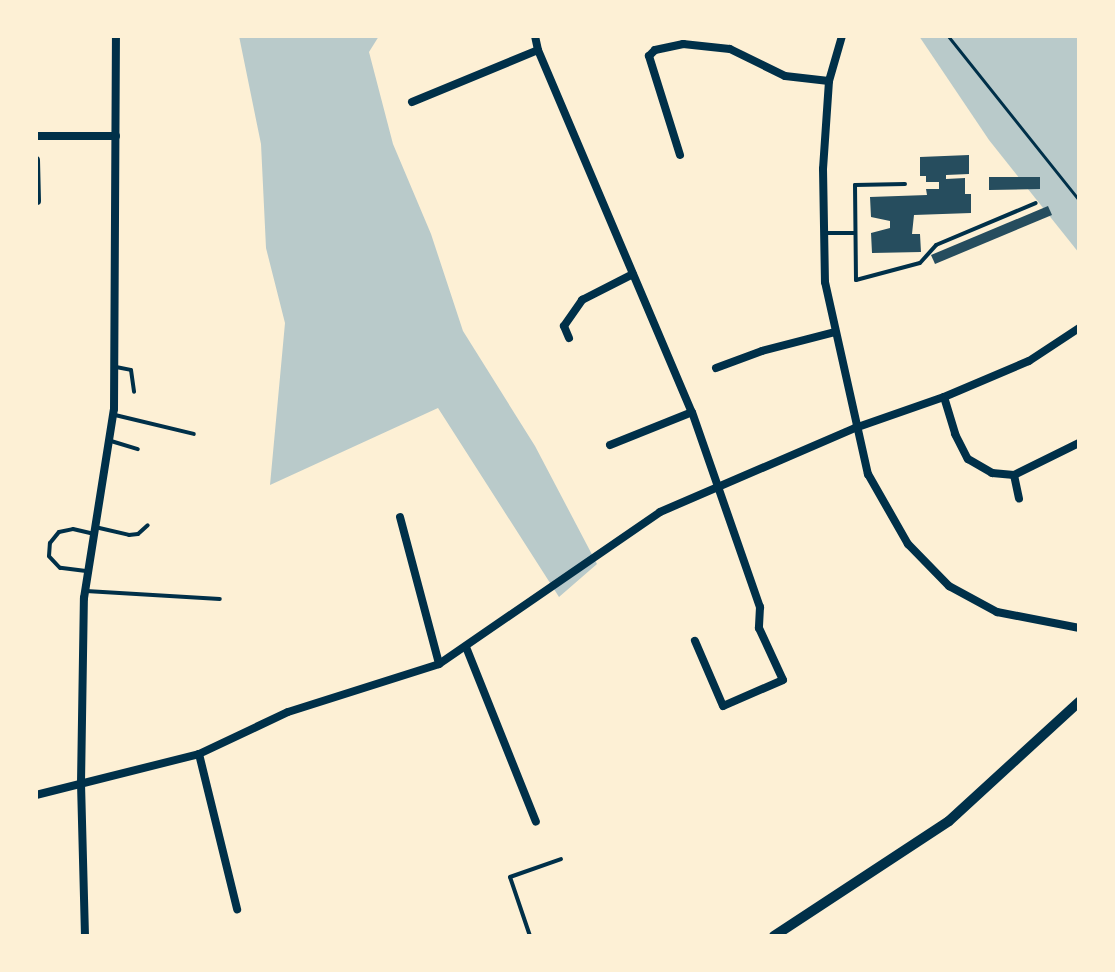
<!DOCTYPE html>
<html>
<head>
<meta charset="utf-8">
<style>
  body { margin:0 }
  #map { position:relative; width:1115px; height:972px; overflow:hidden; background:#fdf0d5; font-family:"Sofia Sans Condensed",sans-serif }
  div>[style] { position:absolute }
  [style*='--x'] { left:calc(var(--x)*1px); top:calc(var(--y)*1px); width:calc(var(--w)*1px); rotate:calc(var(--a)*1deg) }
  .green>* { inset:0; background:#b9caca }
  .building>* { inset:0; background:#264d5e }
  .path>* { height:3px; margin:-1.5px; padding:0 1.5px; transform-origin:1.5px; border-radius:1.5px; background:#003049 }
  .service>* { height:4px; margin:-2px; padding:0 2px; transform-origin:2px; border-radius:2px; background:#003049 }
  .minor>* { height:8px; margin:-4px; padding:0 4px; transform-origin:4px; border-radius:4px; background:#003049 }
  .tertiary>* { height:10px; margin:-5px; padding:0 5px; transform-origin:5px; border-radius:5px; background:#003049 }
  span { translate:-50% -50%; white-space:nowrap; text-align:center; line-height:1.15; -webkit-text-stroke:6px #fdf0d5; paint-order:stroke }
  .frame { position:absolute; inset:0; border:38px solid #fdf0d5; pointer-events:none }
</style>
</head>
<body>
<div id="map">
  <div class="green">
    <div style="clip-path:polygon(239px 36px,379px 36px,369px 52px,393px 144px,431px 234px,463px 331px,535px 446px,597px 564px,559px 597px,438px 408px,270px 485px,285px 323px,266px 248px,261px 144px)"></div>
    <div style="clip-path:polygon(919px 36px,1079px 36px,1079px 253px,989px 140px)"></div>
  </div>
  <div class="building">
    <div style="clip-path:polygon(969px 155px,969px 174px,946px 175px,946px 179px,965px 178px,965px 194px,971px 194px,971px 213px,914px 215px,912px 234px,920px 234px,921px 252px,872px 253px,871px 233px,890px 228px,890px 221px,871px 217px,870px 197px,927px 195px,926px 189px,939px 189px,939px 182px,926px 182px,926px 176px,920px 176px,920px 157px)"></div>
    <div style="clip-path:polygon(989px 177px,1040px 177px,1040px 189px,989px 190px)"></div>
    <div style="clip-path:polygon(1048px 206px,1052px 215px,935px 264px,931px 255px)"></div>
  </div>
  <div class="path">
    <div style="--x:948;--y:36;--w:210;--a:51.4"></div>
  </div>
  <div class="service">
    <div style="--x:905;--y:184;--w:50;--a:178.9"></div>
    <div style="--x:855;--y:185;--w:95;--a:89.4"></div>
    <div style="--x:856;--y:280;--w:66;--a:-14.9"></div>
    <div style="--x:920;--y:263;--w:24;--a:-48"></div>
    <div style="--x:936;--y:245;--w:108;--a:-22.8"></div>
    <div style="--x:824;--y:233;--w:30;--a:0"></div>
    <div style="--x:116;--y:367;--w:15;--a:11"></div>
    <div style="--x:131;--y:370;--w:22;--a:82"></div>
    <div style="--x:115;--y:415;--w:81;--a:13.5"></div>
    <div style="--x:111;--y:441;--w:28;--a:17"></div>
    <div style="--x:95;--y:527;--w:35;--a:13"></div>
    <div style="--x:129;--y:535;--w:9;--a:-6"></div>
    <div style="--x:138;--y:534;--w:13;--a:-42"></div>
    <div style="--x:86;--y:571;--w:26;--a:-173"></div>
    <div style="--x:60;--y:568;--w:16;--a:-133"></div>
    <div style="--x:49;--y:556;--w:13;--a:-86"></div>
    <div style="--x:50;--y:543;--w:14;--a:-51"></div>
    <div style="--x:59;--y:532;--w:14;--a:-12"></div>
    <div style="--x:73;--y:529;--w:22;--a:13"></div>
    <div style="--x:86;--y:591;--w:134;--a:3.4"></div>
    <div style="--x:530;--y:936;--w:62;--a:-108.7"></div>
    <div style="--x:510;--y:877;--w:54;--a:-19.4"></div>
  </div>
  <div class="minor">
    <div style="--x:535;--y:36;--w:14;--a:78"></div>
    <div style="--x:538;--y:50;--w:393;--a:67"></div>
    <div style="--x:692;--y:412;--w:207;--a:70.8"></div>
    <div style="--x:760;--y:607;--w:21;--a:93"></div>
    <div style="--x:759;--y:628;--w:57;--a:65.2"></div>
    <div style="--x:783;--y:680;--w:65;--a:156.6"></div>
    <div style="--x:723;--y:706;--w:71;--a:-113.3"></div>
    <div style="--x:842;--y:36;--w:47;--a:106.1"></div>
    <div style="--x:829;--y:81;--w:88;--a:93.9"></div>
    <div style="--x:823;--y:169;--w:113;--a:89"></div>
    <div style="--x:825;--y:282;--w:197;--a:77.4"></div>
    <div style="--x:868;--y:474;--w:81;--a:60.3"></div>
    <div style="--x:908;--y:544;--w:59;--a:45.7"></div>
    <div style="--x:949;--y:586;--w:55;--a:28.4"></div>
    <div style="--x:997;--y:612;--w:84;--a:11"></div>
    <div style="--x:412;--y:102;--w:136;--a:-22.4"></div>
    <div style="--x:36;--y:136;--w:80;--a:0"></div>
    <div style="--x:680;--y:155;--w:104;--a:-107.4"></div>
    <div style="--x:649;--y:56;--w:8;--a:-45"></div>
    <div style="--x:655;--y:50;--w:29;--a:-12"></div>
    <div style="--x:683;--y:44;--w:47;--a:6.1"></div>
    <div style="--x:730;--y:49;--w:61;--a:26.1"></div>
    <div style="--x:785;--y:76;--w:44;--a:6.5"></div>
    <div style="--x:36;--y:160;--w:41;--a:88.6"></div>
    <div style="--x:569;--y:338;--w:13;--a:-113"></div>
    <div style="--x:564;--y:326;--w:32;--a:-55"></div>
    <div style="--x:582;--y:300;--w:57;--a:-27"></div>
    <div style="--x:716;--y:368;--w:49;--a:-20.3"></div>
    <div style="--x:762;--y:351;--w:75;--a:-14.6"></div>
    <div style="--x:944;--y:397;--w:39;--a:73"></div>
    <div style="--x:955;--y:434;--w:28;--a:63"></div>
    <div style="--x:968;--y:459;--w:28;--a:30"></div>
    <div style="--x:992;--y:473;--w:22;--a:5"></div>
    <div style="--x:1014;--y:475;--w:72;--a:-26.2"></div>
    <div style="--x:610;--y:445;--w:88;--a:-21.9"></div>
    <div style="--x:1014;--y:475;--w:24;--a:78"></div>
    <div style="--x:400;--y:517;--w:152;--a:75.1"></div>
    <div style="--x:466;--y:647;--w:188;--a:68.2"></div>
    <div style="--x:199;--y:754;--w:160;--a:76.2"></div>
    <div style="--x:36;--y:795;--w:168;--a:-14.1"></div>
    <div style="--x:199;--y:754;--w:98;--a:-25.3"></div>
    <div style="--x:288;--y:712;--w:158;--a:-17.6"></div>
    <div style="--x:439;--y:664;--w:268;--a:-34.5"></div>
    <div style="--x:660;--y:512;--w:212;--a:-23.3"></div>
    <div style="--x:855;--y:428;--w:94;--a:-19.2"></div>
    <div style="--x:944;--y:397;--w:92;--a:-23"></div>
    <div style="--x:1029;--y:361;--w:60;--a:-33.4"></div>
    <div style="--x:85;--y:936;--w:153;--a:-91.5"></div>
    <div style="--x:81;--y:783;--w:185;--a:-89.1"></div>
    <div style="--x:84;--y:598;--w:191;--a:-81"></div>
    <div style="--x:114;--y:409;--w:373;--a:-89.7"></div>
  </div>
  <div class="tertiary">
    <div style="--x:774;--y:936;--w:209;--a:-33.3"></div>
    <div style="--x:949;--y:821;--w:176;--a:-42.5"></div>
  </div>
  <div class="frame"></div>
</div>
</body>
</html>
